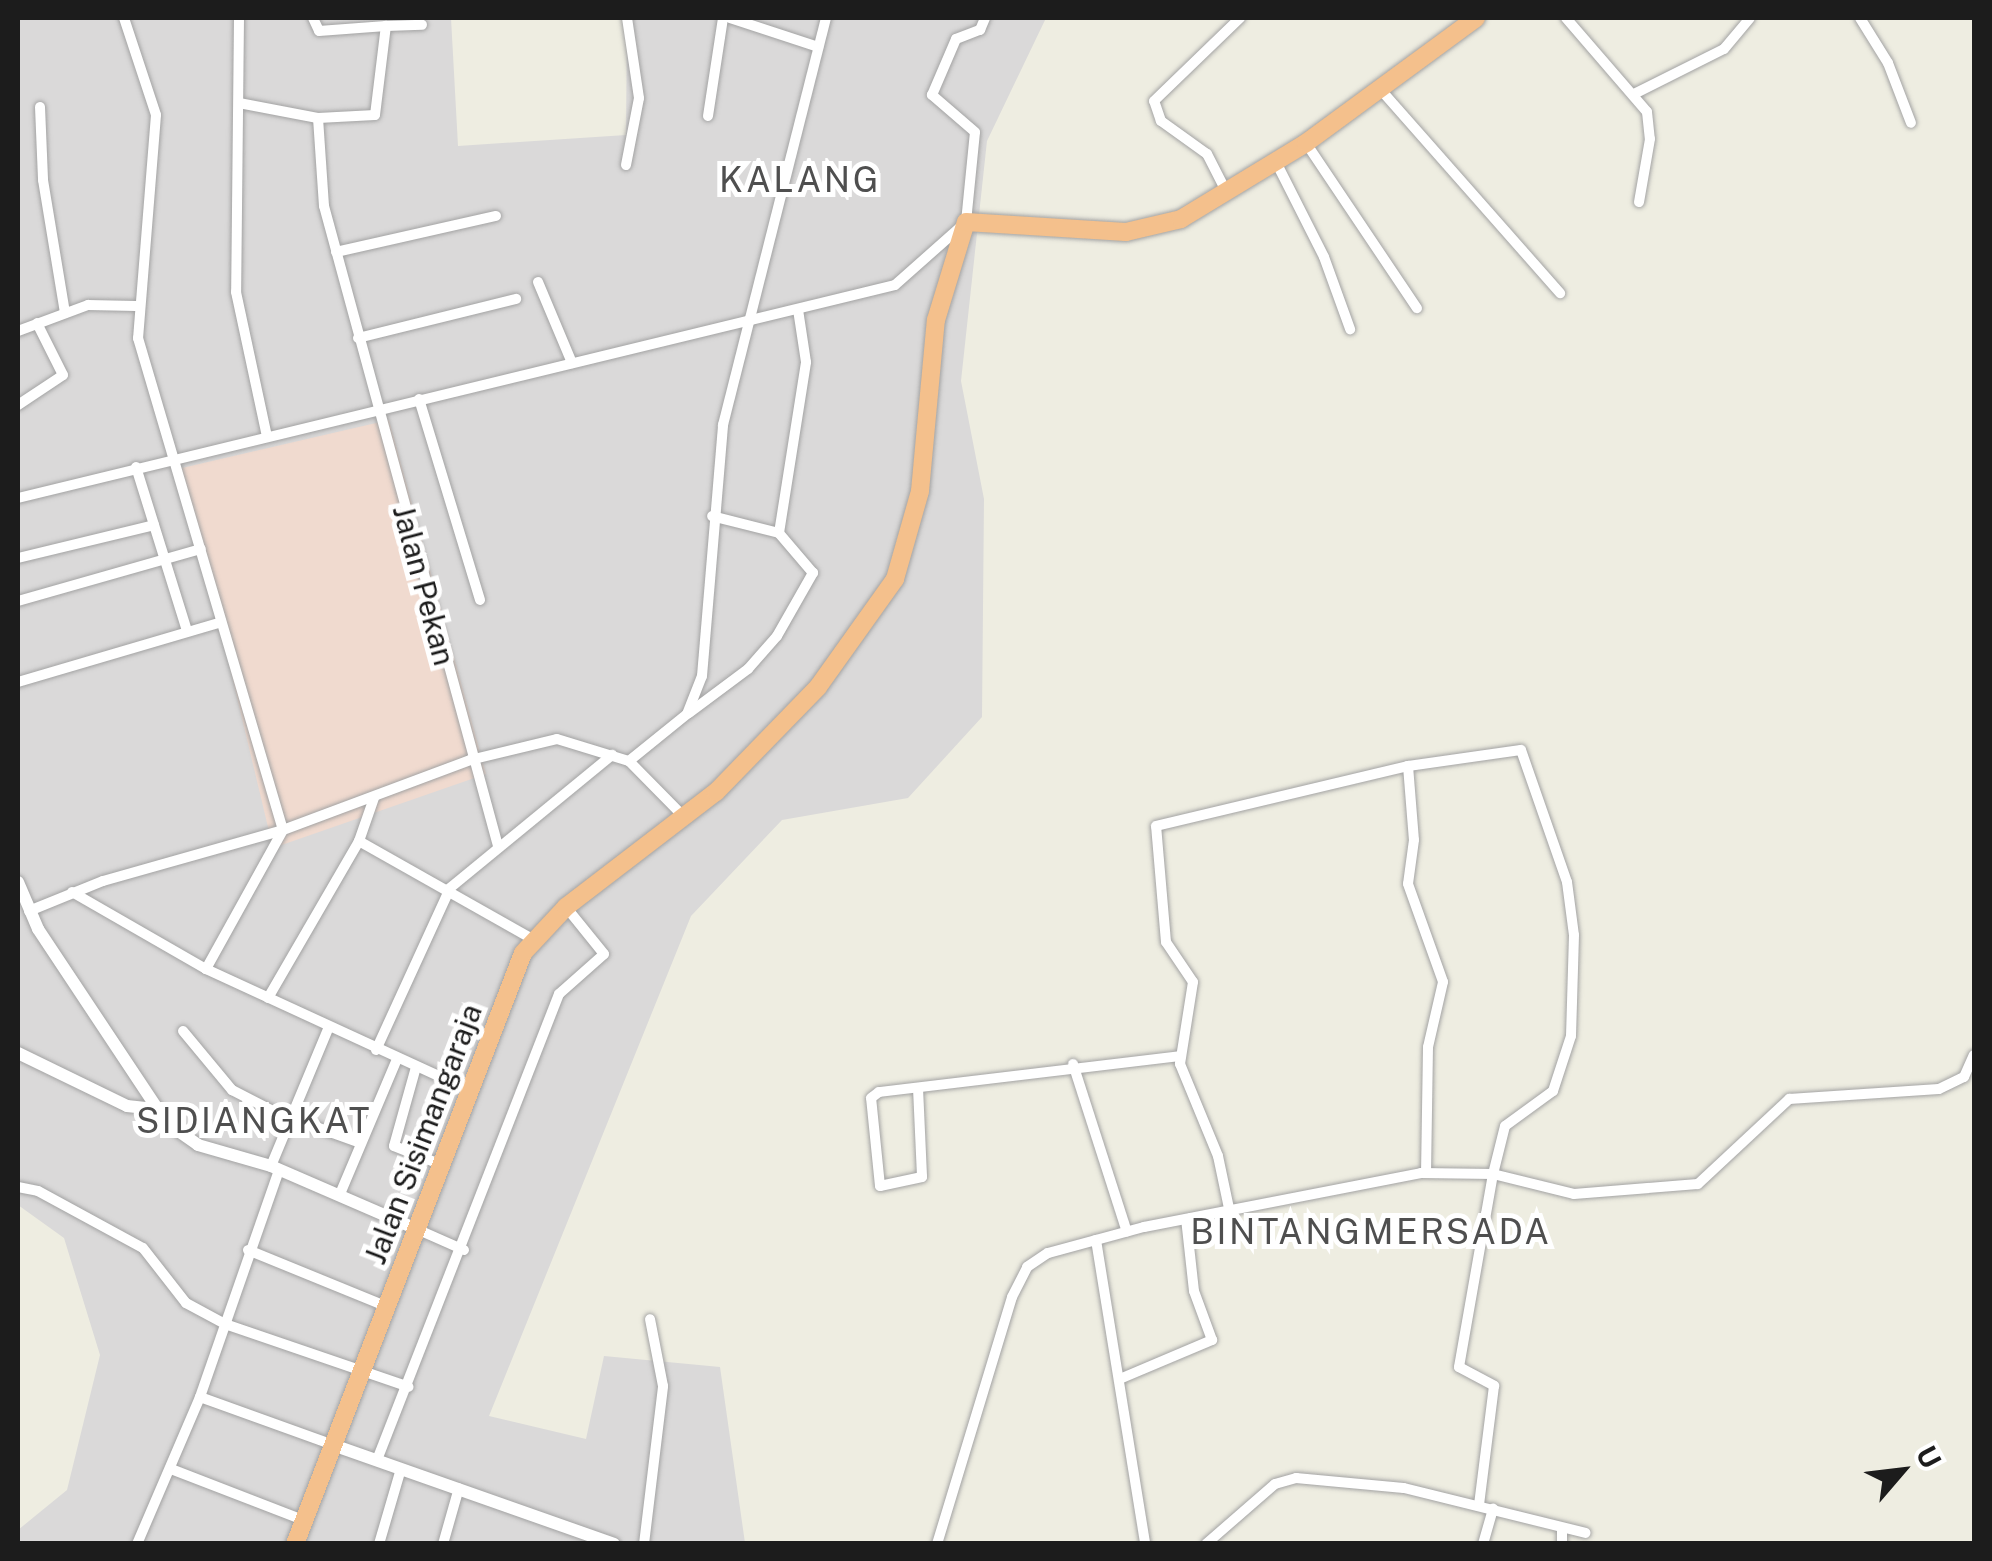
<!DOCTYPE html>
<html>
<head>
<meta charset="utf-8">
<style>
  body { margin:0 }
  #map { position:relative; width:1992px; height:1561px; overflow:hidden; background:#eeede1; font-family:"Public Sans",sans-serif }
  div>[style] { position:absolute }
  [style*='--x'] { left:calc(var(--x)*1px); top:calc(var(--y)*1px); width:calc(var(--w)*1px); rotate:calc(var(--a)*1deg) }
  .residential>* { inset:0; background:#dad9d9 }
  .commercial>* { inset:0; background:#f0dacf }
  .roads { filter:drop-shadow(0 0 2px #a3a3a3) drop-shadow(0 0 2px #a3a3a3) }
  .minor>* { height:10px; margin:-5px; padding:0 5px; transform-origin:5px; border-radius:5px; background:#fff }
  .tertiary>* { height:12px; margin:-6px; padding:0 6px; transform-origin:6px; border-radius:6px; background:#fff }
  .trunk>* { height:18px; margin:-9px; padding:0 9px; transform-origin:9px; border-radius:9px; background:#f4c08c }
  span { translate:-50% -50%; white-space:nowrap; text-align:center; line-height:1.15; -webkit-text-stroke:10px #fff; paint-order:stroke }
  .street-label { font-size:30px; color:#1c1c1c }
  .quarter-label { font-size:35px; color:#4f4f4f; letter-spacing:2.5px }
  .frame { position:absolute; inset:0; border:20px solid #1c1c1c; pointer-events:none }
  .north { position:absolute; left:1852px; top:1421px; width:100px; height:100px; -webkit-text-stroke:8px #fff; paint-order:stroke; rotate:62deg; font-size:28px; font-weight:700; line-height:40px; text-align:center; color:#1c1c1c }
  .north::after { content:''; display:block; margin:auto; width:35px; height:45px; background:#1c1c1c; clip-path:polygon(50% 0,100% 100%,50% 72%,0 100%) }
</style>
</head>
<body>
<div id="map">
  <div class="residential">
    <div style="clip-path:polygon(18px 18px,451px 18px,458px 146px,626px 135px,627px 18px,1046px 18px,987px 141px,961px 381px,984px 499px,982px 717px,908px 798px,782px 820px,691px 916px,489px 1416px,586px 1439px,604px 1356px,720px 1367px,745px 1543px,18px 1543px,18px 1530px,67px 1490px,100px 1355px,64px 1238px,18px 1205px)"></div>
  </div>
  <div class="commercial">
    <div style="clip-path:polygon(389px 420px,486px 774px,273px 848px,182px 468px)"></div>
  </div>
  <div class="roads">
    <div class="minor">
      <div style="--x:124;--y:18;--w:102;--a:71.7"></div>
      <div style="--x:156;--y:115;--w:224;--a:94.6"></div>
      <div style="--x:138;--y:338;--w:513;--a:73.58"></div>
      <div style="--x:283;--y:830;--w:159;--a:119"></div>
      <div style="--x:239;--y:18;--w:274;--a:90.6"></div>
      <div style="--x:236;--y:292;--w:147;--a:77.9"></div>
      <div style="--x:313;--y:18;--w:14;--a:65"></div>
      <div style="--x:319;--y:31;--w:67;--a:-4.3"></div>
      <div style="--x:730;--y:18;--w:93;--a:18.2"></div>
      <div style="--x:1566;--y:18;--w:124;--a:49.2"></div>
      <div style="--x:1647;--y:112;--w:27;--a:84"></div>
      <div style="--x:1650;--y:139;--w:64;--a:99.9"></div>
      <div style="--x:1860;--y:18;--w:53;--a:58.1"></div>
      <div style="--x:1888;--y:63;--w:64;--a:69"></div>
      <div style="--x:1381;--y:90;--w:271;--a:48.6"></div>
      <div style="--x:1636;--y:93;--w:98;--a:-26.6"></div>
      <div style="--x:1724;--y:49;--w:40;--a:-50"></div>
      <div style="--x:239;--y:103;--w:80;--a:10.8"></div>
      <div style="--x:318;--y:118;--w:88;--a:86.1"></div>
      <div style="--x:324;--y:206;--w:663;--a:74.79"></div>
      <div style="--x:40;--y:107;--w:73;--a:87.6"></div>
      <div style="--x:43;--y:180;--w:135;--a:80.6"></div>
      <div style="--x:708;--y:116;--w:99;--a:-81.3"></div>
      <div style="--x:318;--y:118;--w:57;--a:-3"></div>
      <div style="--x:375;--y:115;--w:90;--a:-83"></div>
      <div style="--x:386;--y:26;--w:36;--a:-2"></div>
      <div style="--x:1306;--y:143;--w:199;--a:56.1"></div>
      <div style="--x:1276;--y:162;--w:106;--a:63.2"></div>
      <div style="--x:1324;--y:257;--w:77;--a:70.1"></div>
      <div style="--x:626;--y:165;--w:68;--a:-79"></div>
      <div style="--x:639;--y:98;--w:81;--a:-98.5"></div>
      <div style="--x:1227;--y:193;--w:44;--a:-117.1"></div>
      <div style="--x:1207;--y:154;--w:57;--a:-144.3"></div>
      <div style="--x:1161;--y:121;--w:21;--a:-109"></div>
      <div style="--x:1154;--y:101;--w:120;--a:-44"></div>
      <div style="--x:336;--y:252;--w:164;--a:-12.7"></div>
      <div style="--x:538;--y:282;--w:88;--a:67.2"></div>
      <div style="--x:18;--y:331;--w:75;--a:-20.4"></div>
      <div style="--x:88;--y:305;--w:48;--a:1.2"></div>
      <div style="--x:358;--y:338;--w:163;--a:-13.9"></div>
      <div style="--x:419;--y:399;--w:210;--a:73.1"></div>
      <div style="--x:18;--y:405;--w:54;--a:-33.7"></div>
      <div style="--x:63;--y:375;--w:58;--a:-116.6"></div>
      <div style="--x:136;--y:467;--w:172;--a:72.7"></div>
      <div style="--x:18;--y:498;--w:902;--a:-13.65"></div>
      <div style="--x:895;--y:285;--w:95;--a:-41.6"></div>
      <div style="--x:966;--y:222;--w:90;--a:-84.3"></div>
      <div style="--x:975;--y:132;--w:57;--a:-139.3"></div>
      <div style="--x:932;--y:95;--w:61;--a:-66.8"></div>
      <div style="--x:956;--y:39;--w:26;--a:-21"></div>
      <div style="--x:980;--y:30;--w:13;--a:-67"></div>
      <div style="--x:779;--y:533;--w:173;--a:-81"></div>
      <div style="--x:806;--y:362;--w:53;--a:-98.7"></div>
      <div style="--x:18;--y:558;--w:140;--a:-13.6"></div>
      <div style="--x:18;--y:601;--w:190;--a:-15.9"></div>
      <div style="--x:18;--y:682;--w:209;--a:-16.4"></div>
      <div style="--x:689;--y:713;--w:74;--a:-36.7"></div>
      <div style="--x:748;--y:669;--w:44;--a:-48.7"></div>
      <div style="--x:777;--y:636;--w:73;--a:-60.3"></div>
      <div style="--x:813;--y:573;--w:52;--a:-130.4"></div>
      <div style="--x:779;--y:533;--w:69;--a:-165.8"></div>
      <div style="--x:629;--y:761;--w:75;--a:-39"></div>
      <div style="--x:687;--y:714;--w:41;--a:-68.5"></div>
      <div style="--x:702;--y:676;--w:252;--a:-85.2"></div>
      <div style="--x:723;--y:425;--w:420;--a:-75.8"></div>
      <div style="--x:1408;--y:766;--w:74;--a:85.4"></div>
      <div style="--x:1414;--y:840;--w:44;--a:97.8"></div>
      <div style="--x:1408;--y:884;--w:104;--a:70.3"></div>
      <div style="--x:1443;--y:982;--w:67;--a:103"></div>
      <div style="--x:1428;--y:1047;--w:126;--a:90.9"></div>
      <div style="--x:359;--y:841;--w:201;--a:29.5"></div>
      <div style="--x:72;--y:892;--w:155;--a:29.9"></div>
      <div style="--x:206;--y:969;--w:294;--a:24.7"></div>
      <div style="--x:29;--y:911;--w:80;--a:-22.1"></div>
      <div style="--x:103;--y:881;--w:187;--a:-15.8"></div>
      <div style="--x:283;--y:830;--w:200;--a:-20.5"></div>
      <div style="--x:470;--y:760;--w:89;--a:-13.6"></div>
      <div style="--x:557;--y:739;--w:75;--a:17"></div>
      <div style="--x:629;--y:761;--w:80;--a:45.5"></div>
      <div style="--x:268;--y:998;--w:181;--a:-59.9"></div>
      <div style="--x:359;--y:841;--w:46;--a:-70.8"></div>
      <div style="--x:183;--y:1031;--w:77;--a:50.3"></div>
      <div style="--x:232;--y:1090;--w:65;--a:27.3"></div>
      <div style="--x:376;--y:1050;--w:178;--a:-65.4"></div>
      <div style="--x:450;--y:888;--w:210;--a:-39.4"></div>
      <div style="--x:1073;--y:1064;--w:176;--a:72.2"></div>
      <div style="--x:416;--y:1067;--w:82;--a:105.6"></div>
      <div style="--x:394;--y:1146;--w:52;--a:21.6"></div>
      <div style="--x:918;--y:1088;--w:89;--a:87.4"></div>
      <div style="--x:922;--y:1177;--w:43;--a:167.9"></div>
      <div style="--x:880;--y:1186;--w:88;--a:-95.8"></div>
      <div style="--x:871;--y:1098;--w:10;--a:-37"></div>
      <div style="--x:879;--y:1092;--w:302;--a:-6.8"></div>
      <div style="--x:291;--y:1118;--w:74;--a:19.7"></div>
      <div style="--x:271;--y:1166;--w:148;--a:-67.4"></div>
      <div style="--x:18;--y:1187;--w:20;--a:11"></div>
      <div style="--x:38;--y:1191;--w:119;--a:28.5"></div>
      <div style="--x:143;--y:1248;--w:70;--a:52"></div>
      <div style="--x:186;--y:1303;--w:44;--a:28.3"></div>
      <div style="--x:225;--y:1324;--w:194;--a:18.9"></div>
      <div style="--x:340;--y:1194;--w:147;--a:-67.1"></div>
      <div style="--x:1230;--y:1213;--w:58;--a:-101.9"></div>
      <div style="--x:1218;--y:1156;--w:100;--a:-112.4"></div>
      <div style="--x:1180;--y:1064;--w:83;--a:-81"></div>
      <div style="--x:1193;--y:982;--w:48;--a:-124"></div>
      <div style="--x:1166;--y:942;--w:116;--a:-94.9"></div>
      <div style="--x:1156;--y:826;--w:259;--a:-13.4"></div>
      <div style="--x:1408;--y:766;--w:114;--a:-8.1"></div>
      <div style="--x:1521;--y:750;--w:140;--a:70.8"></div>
      <div style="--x:1567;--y:882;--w:53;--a:82.5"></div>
      <div style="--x:1574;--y:935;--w:101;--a:91.7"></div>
      <div style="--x:1571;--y:1036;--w:58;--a:108.1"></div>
      <div style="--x:1553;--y:1091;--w:59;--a:143.9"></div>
      <div style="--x:1505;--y:1126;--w:49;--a:104"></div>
      <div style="--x:1493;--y:1174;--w:196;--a:100"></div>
      <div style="--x:1459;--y:1367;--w:40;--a:28"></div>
      <div style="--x:1494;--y:1386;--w:120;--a:97.2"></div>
      <div style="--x:421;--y:1231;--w:47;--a:23.8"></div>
      <div style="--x:1096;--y:1240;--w:308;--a:80.8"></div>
      <div style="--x:248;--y:1250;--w:148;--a:22.2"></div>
      <div style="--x:1122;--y:1378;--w:98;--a:-22.9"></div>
      <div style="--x:1212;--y:1340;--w:52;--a:-110.2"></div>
      <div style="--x:1194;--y:1291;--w:72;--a:-96.3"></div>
      <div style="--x:200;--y:1397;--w:141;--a:19.8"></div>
      <div style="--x:377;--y:1460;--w:500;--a:-68.67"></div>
      <div style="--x:559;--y:994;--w:60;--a:-41.6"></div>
      <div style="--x:604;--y:954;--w:60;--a:-129"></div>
      <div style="--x:171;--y:1469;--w:142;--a:21.1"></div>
      <div style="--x:1562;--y:1528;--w:16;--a:90"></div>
      <div style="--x:137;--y:1544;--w:160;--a:-66.8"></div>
      <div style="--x:200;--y:1397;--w:240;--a:-70.8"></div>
      <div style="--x:379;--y:1544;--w:78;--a:-73.7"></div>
      <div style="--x:443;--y:1544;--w:58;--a:-74.1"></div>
      <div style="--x:644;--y:1544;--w:159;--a:-83.1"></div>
      <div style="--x:663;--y:1386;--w:68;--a:-101"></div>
      <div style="--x:937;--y:1544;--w:258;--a:-73.1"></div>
      <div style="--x:1012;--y:1297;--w:34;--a:-63"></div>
      <div style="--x:1027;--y:1267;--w:25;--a:-34"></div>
      <div style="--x:1048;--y:1253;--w:99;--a:-15.2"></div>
      <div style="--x:1144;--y:1227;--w:282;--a:-11"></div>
      <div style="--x:1421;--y:1173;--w:72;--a:0.8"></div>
      <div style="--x:1493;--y:1174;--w:83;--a:13.9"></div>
      <div style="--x:1574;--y:1194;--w:124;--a:-4.6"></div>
      <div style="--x:1698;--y:1184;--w:125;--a:-43"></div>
      <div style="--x:1789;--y:1099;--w:150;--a:-3.8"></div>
      <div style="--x:1939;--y:1089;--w:28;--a:-26"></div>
      <div style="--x:1964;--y:1077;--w:24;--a:-66"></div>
      <div style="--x:1206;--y:1544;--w:91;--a:-41"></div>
      <div style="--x:1275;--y:1484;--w:22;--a:-16"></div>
      <div style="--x:1296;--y:1478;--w:108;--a:5.3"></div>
      <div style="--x:1404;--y:1488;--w:187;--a:13.9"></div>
      <div style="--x:1483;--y:1544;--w:37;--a:-74"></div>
    </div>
    <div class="tertiary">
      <div style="--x:18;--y:882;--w:51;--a:66.9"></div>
      <div style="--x:38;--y:929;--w:233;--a:56.4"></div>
      <div style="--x:167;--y:1123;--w:38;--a:35"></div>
      <div style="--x:198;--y:1145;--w:76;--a:16"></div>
      <div style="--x:271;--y:1166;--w:163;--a:23.4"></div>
      <div style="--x:18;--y:1053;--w:121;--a:25.9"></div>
      <div style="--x:127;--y:1106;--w:28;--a:6"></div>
      <div style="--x:333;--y:1445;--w:298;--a:19.4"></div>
    </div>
    <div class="trunk">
      <div style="--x:295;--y:1544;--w:633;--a:-68.9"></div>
      <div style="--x:523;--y:953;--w:63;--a:-46.9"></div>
      <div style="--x:566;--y:907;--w:189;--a:-37.5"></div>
      <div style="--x:716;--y:792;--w:146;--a:-45.8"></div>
      <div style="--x:818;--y:687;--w:133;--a:-54.5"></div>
      <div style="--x:895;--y:579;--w:91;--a:-74.1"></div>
      <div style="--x:920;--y:491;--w:172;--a:-84.7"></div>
      <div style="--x:936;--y:320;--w:102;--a:-73"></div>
      <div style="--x:966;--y:222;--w:160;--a:3.6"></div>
      <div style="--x:1126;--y:232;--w:57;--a:-13.3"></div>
      <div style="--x:1181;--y:219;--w:146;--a:-31.3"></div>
      <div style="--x:1306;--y:143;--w:211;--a:-36.3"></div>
    </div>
  </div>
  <div class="street-label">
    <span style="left:424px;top:585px;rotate:75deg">Jalan Pekan</span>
    <span style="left:423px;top:1134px;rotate:-69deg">Jalan Sisimangaraja</span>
  </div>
  <div class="quarter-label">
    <span style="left:800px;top:180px">KALANG</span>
    <span style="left:254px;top:1121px">SIDIANGKAT</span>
    <span style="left:1371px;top:1232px">BINTANGMERSADA</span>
  </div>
  <div class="frame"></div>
  <div class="north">U</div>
</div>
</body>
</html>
